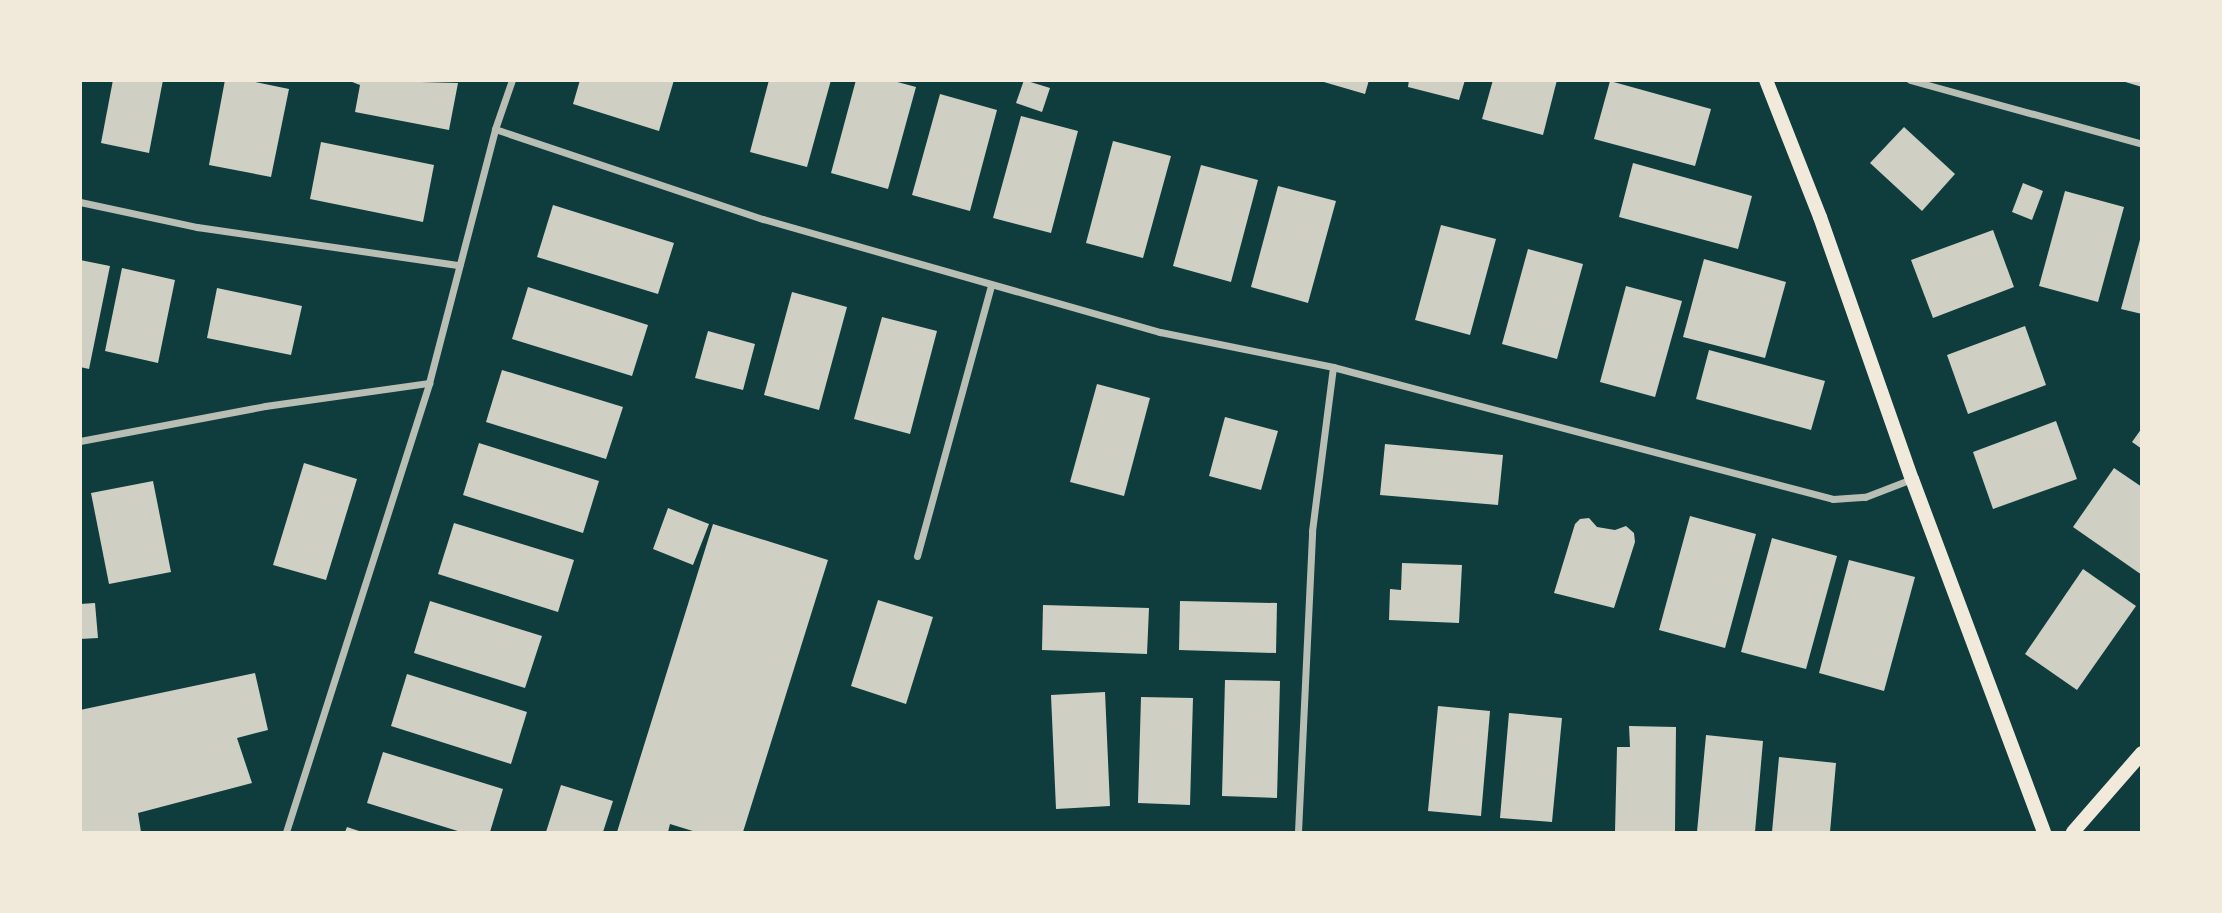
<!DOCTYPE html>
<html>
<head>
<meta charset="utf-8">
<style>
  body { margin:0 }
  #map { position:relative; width:2222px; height:913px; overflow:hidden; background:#0f3d3e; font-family:"Noto Sans",sans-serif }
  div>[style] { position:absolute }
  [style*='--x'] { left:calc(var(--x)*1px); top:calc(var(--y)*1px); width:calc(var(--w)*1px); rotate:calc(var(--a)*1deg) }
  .building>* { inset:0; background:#cfcfc3 }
  .minor>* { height:7px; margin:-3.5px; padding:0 3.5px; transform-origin:3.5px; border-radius:3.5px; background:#b8beb3 }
  .secondary>* { height:14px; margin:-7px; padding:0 7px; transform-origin:7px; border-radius:7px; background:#f1e9da }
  span { translate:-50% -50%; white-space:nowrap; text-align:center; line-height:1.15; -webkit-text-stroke:6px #f1e9da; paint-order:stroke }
  .frame { position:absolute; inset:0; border:82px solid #f1e9da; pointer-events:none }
</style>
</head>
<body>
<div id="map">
  <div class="building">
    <div style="clip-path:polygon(113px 80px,163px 80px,149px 153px,101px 143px)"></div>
    <div style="clip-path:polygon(225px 80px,246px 80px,289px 89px,271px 177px,209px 165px)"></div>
    <div style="clip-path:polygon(347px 80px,458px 83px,449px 130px,355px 112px,360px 85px)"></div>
    <div style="clip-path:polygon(580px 80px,674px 80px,659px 131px,573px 104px)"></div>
    <div style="clip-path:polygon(769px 80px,831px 80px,807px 167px,750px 152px)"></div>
    <div style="clip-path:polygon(856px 80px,890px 80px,916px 87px,888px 189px,831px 173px)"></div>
    <div style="clip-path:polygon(1024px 80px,1050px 88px,1042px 112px,1016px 103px)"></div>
    <div style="clip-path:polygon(1317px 80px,1369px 80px,1365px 94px)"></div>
    <div style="clip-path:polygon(1409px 80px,1465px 80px,1459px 100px,1408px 87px)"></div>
    <div style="clip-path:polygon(1493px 80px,1557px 80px,1543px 135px,1482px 119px)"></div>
    <div style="clip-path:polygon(2122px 80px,2142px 80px,2142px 87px,2122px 81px)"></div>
    <div style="clip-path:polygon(1610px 81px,1711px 109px,1695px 166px,1594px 139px)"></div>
    <div style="clip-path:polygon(940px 94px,997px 110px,970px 211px,912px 195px)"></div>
    <div style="clip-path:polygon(1021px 116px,1078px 131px,1051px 233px,993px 218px)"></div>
    <div style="clip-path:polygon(1904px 127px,1955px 174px,1922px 211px,1870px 163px)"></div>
    <div style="clip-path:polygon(1113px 141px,1171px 156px,1143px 258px,1086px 243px)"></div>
    <div style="clip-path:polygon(321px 142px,434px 165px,423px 222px,310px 199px)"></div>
    <div style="clip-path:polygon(1633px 163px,1752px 196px,1738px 249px,1619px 217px)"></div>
    <div style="clip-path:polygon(1201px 165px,1258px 180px,1231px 282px,1173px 266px)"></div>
    <div style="clip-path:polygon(2023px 183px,2043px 191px,2032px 220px,2012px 212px)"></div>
    <div style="clip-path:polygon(1278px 186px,1336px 201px,1308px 303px,1251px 287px)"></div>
    <div style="clip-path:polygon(2065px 191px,2124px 207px,2098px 302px,2039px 286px)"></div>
    <div style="clip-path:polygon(553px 205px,674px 243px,658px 294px,537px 257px)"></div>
    <div style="clip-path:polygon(1441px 225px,1496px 239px,1470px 335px,1415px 320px)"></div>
    <div style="clip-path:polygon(1993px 230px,2014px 287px,1933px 318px,1911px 260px)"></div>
    <div style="clip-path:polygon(2141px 236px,2142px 236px,2142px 314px,2121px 309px)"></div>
    <div style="clip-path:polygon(1528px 249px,1583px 264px,1557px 359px,1502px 344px)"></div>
    <div style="clip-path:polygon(1704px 259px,1786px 282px,1765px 358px,1683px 337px)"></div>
    <div style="clip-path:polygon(80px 260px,110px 266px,89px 369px,80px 367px)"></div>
    <div style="clip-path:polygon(122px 268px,175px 280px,158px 363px,105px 351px)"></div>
    <div style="clip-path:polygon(1626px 286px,1682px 301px,1655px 397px,1600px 382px)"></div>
    <div style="clip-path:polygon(528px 287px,648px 325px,632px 376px,512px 339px)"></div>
    <div style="clip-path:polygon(217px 288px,302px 306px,291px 355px,207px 338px)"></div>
    <div style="clip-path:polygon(792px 292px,847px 307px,819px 410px,764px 395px)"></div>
    <div style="clip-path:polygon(882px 317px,937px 331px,910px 434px,854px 419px)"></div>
    <div style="clip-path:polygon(2025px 326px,2046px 385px,1968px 414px,1947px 355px)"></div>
    <div style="clip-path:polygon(708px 331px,755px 344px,743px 390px,695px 378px)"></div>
    <div style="clip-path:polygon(1709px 350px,1825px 381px,1811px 430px,1696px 399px)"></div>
    <div style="clip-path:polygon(502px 370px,623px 407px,606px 459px,486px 422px)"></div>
    <div style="clip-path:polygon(1097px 384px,1150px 398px,1124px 496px,1070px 482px)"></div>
    <div style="clip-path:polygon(1225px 417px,1278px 431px,1261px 490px,1209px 476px)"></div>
    <div style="clip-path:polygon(2056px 421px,2077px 479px,1993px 509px,1973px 452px)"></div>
    <div style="clip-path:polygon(2142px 428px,2142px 449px,2132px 442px)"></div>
    <div style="clip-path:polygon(479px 443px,599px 481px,583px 533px,463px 495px)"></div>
    <div style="clip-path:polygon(1385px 444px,1503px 455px,1498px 505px,1380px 495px)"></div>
    <div style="clip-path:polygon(304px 463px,357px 479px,326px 580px,273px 565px)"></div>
    <div style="clip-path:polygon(2114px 468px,2142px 487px,2142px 575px,2073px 527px)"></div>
    <div style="clip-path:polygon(153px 481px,171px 572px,109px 584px,91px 493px)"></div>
    <div style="clip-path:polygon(668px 508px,709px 524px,693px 565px,653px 549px)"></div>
    <div style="clip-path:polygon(1690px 516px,1756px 534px,1725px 648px,1659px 630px)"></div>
    <div style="clip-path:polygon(1589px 518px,1597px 527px,1615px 530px,1626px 526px,1634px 533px,1635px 542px,1614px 608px,1554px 593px,1575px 524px,1580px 519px)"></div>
    <div style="clip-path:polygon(454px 523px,574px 560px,558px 612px,438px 574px)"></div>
    <div style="clip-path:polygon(713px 524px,828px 560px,743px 832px,696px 832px,670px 824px,668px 832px,617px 832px)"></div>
    <div style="clip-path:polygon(1772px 538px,1837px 556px,1806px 669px,1741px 652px)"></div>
    <div style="clip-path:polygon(1849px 560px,1915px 577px,1884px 691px,1819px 673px)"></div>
    <div style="clip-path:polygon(1402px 563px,1462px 565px,1459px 623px,1389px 620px,1390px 589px,1401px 590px)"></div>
    <div style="clip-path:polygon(2083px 569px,2136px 606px,2077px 690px,2025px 654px)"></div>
    <div style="clip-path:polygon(878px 600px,933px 617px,906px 704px,851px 686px)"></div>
    <div style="clip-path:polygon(430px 601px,542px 636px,525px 688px,414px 653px)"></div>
    <div style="clip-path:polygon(1180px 601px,1277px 603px,1276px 653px,1179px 650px)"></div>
    <div style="clip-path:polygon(95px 603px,98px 638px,80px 639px,80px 604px)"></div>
    <div style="clip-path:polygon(1043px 605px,1149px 608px,1147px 654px,1042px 650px)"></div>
    <div style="clip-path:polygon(255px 673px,268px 730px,237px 738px,252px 783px,138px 813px,141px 832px,80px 832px,80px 710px)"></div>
    <div style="clip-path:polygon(407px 674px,527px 712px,511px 764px,391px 726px)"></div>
    <div style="clip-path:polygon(1225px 680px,1280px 681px,1277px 798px,1222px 796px)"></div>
    <div style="clip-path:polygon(1105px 692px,1110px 806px,1056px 809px,1051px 695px)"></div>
    <div style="clip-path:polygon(1141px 697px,1193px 698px,1190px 805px,1138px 803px)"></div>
    <div style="clip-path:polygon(1438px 706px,1490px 711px,1481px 816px,1428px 811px)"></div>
    <div style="clip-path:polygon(1509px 713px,1562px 718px,1552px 822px,1500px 818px)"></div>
    <div style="clip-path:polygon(1629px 726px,1676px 727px,1675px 832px,1615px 832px,1617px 747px,1630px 747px)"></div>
    <div style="clip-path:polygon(1706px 735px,1763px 741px,1755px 832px,1697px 832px)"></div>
    <div style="clip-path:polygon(383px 752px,503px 789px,490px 832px,461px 832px,367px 803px)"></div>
    <div style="clip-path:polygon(1779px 757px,1836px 763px,1830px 832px,1772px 832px)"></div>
    <div style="clip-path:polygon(561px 785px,613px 801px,603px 832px,546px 832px)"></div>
    <div style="clip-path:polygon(347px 827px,362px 832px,345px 832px)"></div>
  </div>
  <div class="minor">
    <div style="--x:1910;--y:80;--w:241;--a:15.4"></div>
    <div style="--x:495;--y:129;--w:283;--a:18.6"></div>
    <div style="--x:763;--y:219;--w:413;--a:15.9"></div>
    <div style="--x:1160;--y:332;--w:177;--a:11.4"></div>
    <div style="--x:1333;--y:367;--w:517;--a:14.79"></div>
    <div style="--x:1833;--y:499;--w:32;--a:-4"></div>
    <div style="--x:1865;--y:497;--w:50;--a:-21"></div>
    <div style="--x:80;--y:202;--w:120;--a:12.1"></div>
    <div style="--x:197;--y:227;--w:265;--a:8.3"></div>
    <div style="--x:80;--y:441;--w:188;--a:-10.7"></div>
    <div style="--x:265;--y:406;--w:166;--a:-8"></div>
    <div style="--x:917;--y:556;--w:281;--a:-74.7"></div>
    <div style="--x:286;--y:832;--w:471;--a:-72.3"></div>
    <div style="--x:429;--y:383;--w:262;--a:-75.4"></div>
    <div style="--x:495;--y:129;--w:52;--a:-70.9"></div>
    <div style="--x:1298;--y:832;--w:301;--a:-87.3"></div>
    <div style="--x:1312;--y:531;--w:165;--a:-82.7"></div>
  </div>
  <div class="secondary">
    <div style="--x:1766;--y:80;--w:147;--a:68.5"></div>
    <div style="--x:1820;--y:217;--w:278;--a:70.7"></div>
    <div style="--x:1912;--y:479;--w:377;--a:69.5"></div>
    <div style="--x:2073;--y:832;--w:105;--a:-48.9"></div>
  </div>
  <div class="frame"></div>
</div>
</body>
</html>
